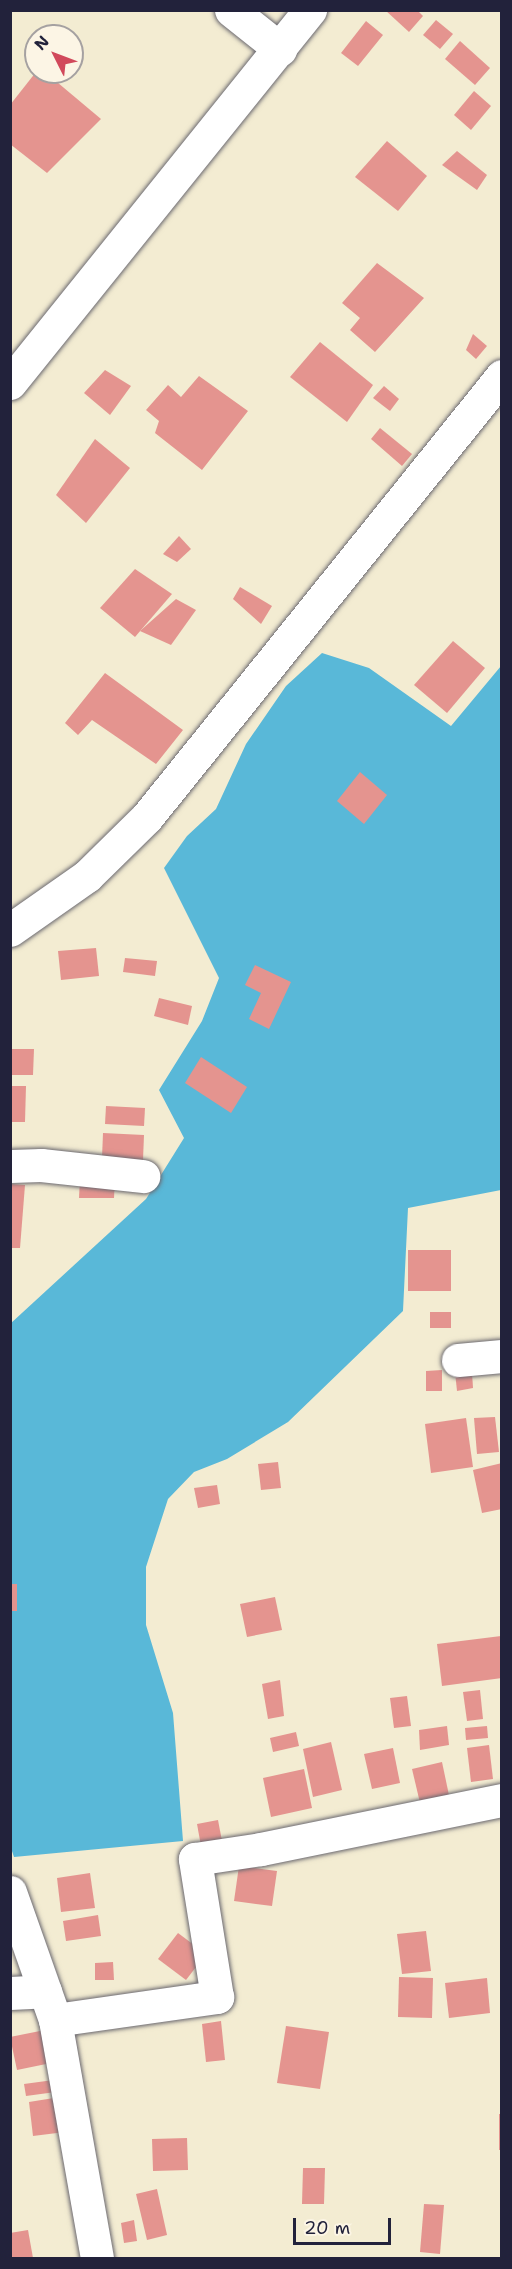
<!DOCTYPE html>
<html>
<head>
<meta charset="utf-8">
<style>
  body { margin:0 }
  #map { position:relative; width:512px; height:2269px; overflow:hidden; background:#f3ecd2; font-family:"Shantell Sans",sans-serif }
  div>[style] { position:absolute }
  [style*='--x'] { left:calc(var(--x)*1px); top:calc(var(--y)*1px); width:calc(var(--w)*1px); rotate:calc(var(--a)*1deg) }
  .water>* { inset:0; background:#59b8d8 }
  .building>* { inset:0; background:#e4948f }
  .roads { filter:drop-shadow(0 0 2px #6b6970) drop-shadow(0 0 2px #6b6970) }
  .minor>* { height:33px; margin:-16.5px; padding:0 16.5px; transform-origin:16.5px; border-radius:16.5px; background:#fff }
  span { translate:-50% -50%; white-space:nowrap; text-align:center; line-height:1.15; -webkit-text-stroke:5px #fcf5e5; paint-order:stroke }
  .frame { position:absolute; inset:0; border:12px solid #22223b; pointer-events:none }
  .north { position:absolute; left:24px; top:24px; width:60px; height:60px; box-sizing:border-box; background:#fcf5e5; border:2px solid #a5a1a1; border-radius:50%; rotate:312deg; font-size:16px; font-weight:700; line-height:24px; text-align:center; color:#22223b }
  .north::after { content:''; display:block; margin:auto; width:21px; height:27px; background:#d1495b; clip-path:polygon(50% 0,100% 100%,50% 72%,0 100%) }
  .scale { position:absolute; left:293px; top:2218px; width:98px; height:27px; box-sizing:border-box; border:3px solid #22223b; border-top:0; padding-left:8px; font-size:18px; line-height:21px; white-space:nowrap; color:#22223b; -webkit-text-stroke:4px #fcf5e5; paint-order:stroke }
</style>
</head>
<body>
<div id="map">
  <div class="water">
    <div style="clip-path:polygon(322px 653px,369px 668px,451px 726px,501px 666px,501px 1190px,408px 1208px,403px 1311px,288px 1422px,227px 1459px,194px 1472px,168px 1499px,146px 1567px,146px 1625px,173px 1713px,183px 1841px,14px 1857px,10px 1845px,10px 1324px,146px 1199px,184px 1138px,159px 1090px,202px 1021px,219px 978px,164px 868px,187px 836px,216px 809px,246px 744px,286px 686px)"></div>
  </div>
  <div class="building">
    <div style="clip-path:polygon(385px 10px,417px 10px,423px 16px,409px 32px)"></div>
    <div style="clip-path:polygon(436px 20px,453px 34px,440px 49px,423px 35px)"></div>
    <div style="clip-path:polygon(366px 21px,383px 35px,358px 66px,341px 53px)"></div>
    <div style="clip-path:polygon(460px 41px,490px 68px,475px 85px,445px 59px)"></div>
    <div style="clip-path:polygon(36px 72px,45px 72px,101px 119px,47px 173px,10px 144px,10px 105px)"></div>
    <div style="clip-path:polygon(474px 91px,491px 106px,471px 130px,454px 115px)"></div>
    <div style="clip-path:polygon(387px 141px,427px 176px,398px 211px,355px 177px)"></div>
    <div style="clip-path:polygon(457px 151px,487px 175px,477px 190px,442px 165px)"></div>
    <div style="clip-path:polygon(377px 263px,424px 298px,375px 352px,350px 330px,360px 318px,342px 303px)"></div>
    <div style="clip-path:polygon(473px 334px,487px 346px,476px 359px,466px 350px)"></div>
    <div style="clip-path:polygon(320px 342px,373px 385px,347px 422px,290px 377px)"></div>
    <div style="clip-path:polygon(105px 370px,131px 386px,110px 415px,84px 393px)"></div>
    <div style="clip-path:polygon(199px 376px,248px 411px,202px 470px,155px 433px,159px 421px,146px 410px,168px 385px,181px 397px)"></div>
    <div style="clip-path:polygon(384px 386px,399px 399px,390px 411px,373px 398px)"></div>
    <div style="clip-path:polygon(380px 428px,412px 454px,402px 466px,371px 439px)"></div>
    <div style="clip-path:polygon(95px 439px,130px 468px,86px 523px,56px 495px)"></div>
    <div style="clip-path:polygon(179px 536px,191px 549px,177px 562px,163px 554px)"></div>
    <div style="clip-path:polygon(135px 569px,172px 594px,135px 637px,100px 608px)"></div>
    <div style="clip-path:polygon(240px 587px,272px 606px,261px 624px,233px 599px)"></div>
    <div style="clip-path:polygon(176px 599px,196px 610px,171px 645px,140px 631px)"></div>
    <div style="clip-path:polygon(453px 641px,485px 668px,447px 713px,414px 685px)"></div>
    <div style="clip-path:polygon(105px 673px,183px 730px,156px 764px,92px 720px,78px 735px,65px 723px)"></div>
    <div style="clip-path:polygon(360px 772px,387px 795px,364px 824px,337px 801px)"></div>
    <div style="clip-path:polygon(96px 948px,99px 976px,61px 980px,58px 951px)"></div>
    <div style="clip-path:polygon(125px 958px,157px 961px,155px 976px,123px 972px)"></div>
    <div style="clip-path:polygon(255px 965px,291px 982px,269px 1029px,249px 1019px,261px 993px,245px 985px)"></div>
    <div style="clip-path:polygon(159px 998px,192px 1006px,188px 1025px,154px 1016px)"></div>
    <div style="clip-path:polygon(10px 1049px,34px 1049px,33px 1075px,10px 1075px)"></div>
    <div style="clip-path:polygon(201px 1057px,247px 1087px,231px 1113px,185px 1083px)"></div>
    <div style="clip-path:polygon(10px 1086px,26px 1086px,25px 1122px,10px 1122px)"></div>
    <div style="clip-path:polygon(106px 1106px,145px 1108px,144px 1126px,105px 1124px)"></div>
    <div style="clip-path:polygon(103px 1133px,144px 1135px,143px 1160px,102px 1158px)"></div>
    <div style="clip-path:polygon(80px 1178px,115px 1179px,114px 1198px,79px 1198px)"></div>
    <div style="clip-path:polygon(10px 1184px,25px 1185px,20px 1248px,10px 1248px)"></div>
    <div style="clip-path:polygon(408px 1250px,451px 1250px,451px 1291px,408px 1291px)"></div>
    <div style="clip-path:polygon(430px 1312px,451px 1312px,451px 1328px,430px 1328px)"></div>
    <div style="clip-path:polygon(442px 1370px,442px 1391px,426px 1391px,426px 1371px)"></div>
    <div style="clip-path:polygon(455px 1372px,472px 1373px,473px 1388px,457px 1391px)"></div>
    <div style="clip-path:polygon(495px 1417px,499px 1452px,477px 1454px,474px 1418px)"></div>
    <div style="clip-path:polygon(466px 1418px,473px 1467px,431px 1473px,425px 1424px)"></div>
    <div style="clip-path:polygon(278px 1462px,281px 1488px,261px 1490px,258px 1464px)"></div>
    <div style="clip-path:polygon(502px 1463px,502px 1509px,482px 1513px,473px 1470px)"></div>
    <div style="clip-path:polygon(217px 1485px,220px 1504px,198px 1508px,194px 1488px)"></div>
    <div style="clip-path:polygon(10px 1584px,17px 1584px,17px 1611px,10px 1611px)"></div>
    <div style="clip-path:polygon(275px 1597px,282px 1630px,247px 1637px,240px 1604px)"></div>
    <div style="clip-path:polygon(501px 1636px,502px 1678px,442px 1686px,437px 1644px)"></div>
    <div style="clip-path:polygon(280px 1680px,284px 1716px,268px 1719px,262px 1684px)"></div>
    <div style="clip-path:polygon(480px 1690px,483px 1719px,467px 1721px,463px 1692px)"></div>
    <div style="clip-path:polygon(407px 1696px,411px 1726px,394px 1728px,390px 1698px)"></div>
    <div style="clip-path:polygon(447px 1726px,449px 1745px,420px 1750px,419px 1730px)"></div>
    <div style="clip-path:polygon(487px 1726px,488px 1738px,466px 1740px,465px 1728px)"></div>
    <div style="clip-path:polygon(296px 1732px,299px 1746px,273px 1752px,270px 1738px)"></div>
    <div style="clip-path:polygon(331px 1742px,342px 1790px,313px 1797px,303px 1749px)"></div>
    <div style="clip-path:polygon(489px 1745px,493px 1779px,471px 1782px,467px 1748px)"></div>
    <div style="clip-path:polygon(393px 1748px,400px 1783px,372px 1789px,364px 1754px)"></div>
    <div style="clip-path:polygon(442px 1762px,450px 1800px,421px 1807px,412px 1769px)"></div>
    <div style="clip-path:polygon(304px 1769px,312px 1808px,271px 1817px,263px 1778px)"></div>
    <div style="clip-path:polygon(218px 1820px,222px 1841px,201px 1846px,197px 1824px)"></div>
    <div style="clip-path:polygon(239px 1866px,277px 1871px,272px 1906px,234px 1901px)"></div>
    <div style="clip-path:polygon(90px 1873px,95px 1908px,61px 1912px,57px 1878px)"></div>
    <div style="clip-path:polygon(98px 1915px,101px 1936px,66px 1941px,63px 1921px)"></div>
    <div style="clip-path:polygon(426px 1931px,431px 1971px,402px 1974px,397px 1934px)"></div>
    <div style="clip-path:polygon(178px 1933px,206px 1954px,186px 1980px,158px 1959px)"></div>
    <div style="clip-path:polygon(113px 1962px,114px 1980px,95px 1980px,95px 1963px)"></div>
    <div style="clip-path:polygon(399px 1977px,433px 1978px,432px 2018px,398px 2017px)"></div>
    <div style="clip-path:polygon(487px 1978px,490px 2013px,449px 2018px,445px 1983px)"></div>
    <div style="clip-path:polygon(221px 2021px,225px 2060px,206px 2062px,202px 2024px)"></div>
    <div style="clip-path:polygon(286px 2026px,329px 2032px,320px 2089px,277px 2083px)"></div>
    <div style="clip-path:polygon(45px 2030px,51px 2063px,17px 2070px,10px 2037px)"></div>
    <div style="clip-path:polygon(61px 2079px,63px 2091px,26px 2096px,24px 2084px)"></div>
    <div style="clip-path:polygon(60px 2097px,65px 2132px,33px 2136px,29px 2102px)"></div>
    <div style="clip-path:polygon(499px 2114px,502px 2114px,502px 2150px,499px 2150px)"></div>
    <div style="clip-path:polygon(187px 2138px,188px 2170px,153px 2171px,152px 2139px)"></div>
    <div style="clip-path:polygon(303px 2168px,325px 2168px,324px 2204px,302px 2204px)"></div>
    <div style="clip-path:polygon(157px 2189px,167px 2235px,147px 2240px,136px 2194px)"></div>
    <div style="clip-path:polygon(424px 2204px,444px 2205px,440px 2254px,420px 2252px)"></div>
    <div style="clip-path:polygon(134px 2220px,137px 2241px,124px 2243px,121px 2223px)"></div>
    <div style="clip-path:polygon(28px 2230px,33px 2258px,10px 2258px,10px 2233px)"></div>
  </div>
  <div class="roads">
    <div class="minor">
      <div style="--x:231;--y:10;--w:63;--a:38.5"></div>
      <div style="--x:10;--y:383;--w:479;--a:-51.2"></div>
      <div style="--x:10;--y:930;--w:94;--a:-35"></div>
      <div style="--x:87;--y:876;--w:84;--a:-44.5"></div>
      <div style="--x:147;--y:817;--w:566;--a:-51.17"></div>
      <div style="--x:10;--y:1166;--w:31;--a:-2"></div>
      <div style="--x:41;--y:1165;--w:103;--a:6.2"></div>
      <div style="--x:458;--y:1360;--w:44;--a:-5.2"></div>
      <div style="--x:10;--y:1892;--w:136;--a:70.6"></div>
      <div style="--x:55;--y:2020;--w:242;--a:80"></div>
      <div style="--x:10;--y:1993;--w:35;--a:-3"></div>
      <div style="--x:55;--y:2020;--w:164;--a:-8.1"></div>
      <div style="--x:217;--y:1997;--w:140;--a:-99.1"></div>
      <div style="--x:195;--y:1859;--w:67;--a:-8.6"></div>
      <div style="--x:261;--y:1849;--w:246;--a:-11.5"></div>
    </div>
  </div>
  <div class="frame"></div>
  <div class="north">N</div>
  <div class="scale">20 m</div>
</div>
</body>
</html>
